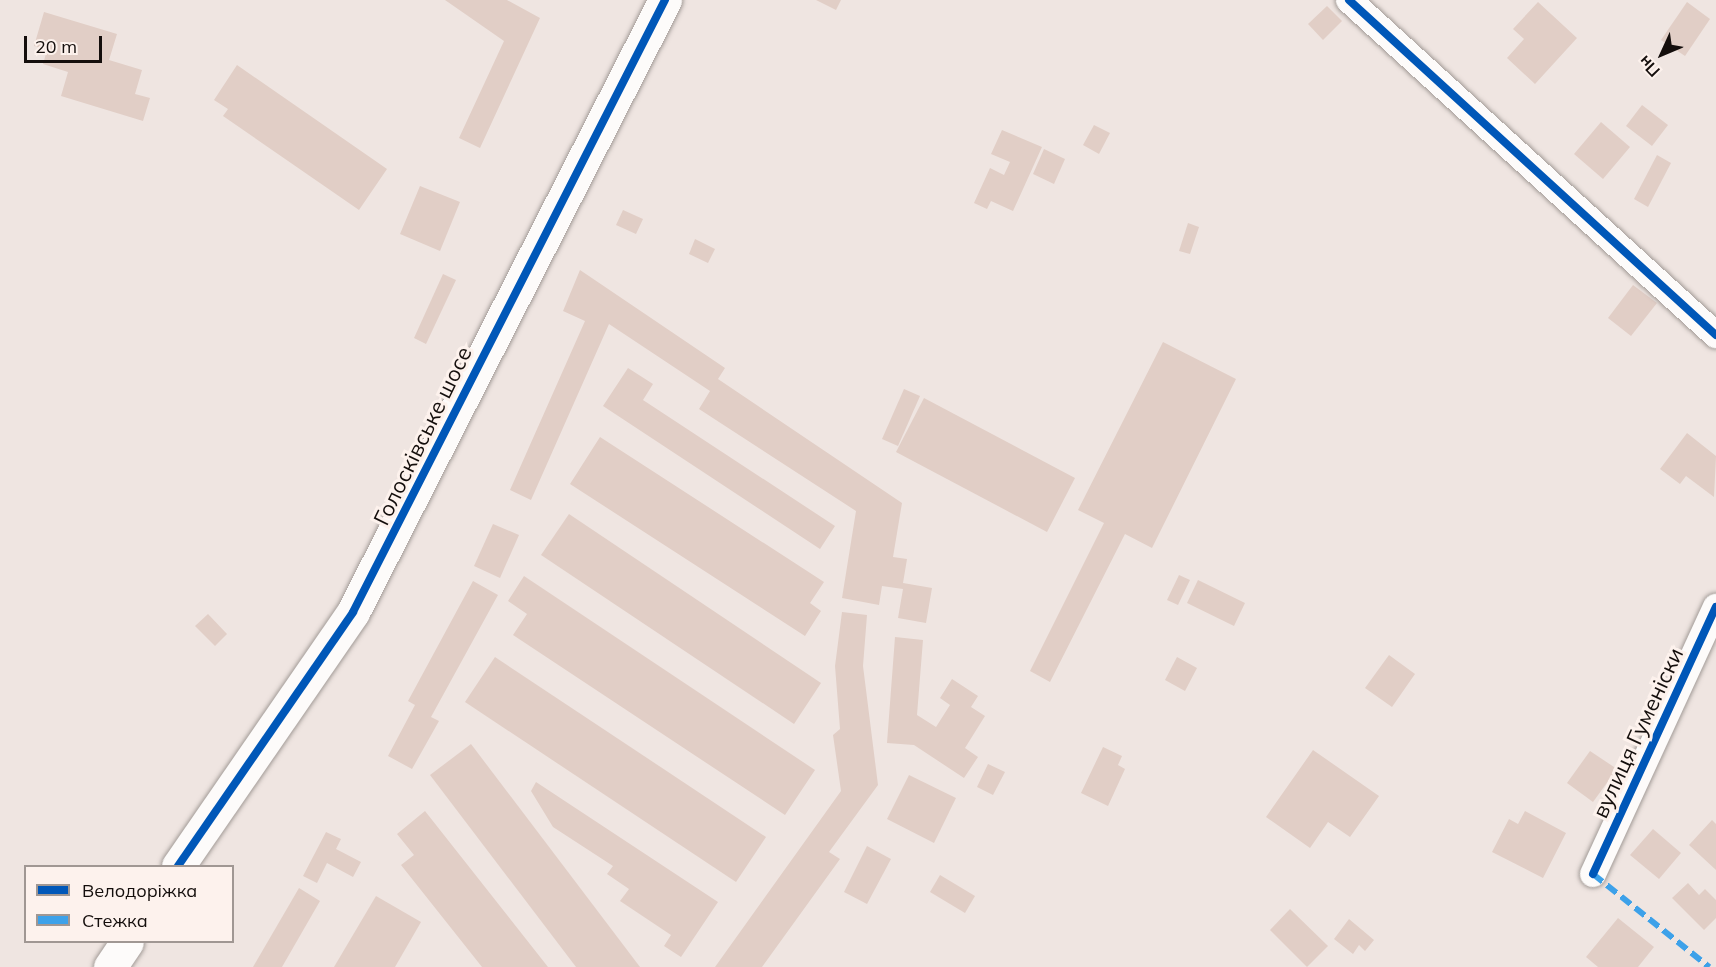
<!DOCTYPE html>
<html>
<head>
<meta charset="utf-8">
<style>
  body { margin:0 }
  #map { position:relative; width:1716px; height:967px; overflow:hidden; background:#efe5e1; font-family:Mulish,sans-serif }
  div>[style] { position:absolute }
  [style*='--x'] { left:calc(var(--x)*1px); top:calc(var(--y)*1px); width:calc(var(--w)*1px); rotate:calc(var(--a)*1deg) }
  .building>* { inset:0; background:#e1cec6 }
  .roads { filter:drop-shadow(0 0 2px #a29b97) drop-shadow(0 0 2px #a29b97) }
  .street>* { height:26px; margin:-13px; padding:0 13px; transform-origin:13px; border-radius:13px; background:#fdfbfa }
  .secondary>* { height:33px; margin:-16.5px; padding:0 16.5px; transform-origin:16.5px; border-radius:16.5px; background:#fdfbfa }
  .quiet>* { height:6px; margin-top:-3px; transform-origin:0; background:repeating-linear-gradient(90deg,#3da1e9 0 12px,transparent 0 18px) }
  .cycleway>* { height:8px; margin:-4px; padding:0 4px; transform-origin:4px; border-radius:4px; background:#0057b8 }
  span { translate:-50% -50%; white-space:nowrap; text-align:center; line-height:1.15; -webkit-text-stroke:6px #fdf2ed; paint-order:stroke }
  .street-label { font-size:22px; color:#140e0c }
  .legend { position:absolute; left:24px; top:865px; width:210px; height:78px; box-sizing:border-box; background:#fdf2ed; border:2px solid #a09793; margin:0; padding:8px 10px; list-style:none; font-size:18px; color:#140e0c }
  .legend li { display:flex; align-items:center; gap:12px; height:30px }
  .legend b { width:30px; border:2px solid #a09793 }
  .north { position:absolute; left:1632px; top:24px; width:60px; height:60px; -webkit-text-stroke:4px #fdf2ed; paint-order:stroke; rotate:226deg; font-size:16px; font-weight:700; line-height:24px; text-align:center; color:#140e0c }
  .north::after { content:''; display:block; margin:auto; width:21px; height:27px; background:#140e0c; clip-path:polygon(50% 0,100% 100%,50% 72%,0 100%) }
  .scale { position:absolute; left:24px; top:36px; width:78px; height:27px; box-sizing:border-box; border:3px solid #140e0c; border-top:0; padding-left:8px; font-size:18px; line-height:21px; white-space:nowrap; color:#140e0c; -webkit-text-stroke:4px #fdf2ed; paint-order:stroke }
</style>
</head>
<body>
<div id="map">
  <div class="building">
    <div style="clip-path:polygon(445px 0,507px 0,540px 18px,480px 148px,459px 138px,504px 41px)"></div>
    <div style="clip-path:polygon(816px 0,841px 0,836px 10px)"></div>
    <div style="clip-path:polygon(1538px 2px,1577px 38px,1535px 84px,1507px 58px,1524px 39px,1513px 29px)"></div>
    <div style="clip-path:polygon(1687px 2px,1710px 19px,1685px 56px,1661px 40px)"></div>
    <div style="clip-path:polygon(1327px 6px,1342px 21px,1323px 40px,1308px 24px)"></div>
    <div style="clip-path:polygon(44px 12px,117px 34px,109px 60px,142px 70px,135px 94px,150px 98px,143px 121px,61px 96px,68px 72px,43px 64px,47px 50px,34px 46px)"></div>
    <div style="clip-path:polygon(237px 65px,387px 169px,359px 210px,223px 116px,228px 109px,214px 100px)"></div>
    <div style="clip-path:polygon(1642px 105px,1668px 125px,1652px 146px,1626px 126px)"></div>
    <div style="clip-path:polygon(1601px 122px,1630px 147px,1603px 179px,1574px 154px)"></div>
    <div style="clip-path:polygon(1094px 125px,1110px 133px,1099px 154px,1083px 145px)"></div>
    <div style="clip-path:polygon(1002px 130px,1042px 147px,1013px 211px,991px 201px,987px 209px,974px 203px,990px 168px,1004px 175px,1010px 162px,991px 154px)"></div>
    <div style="clip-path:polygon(1044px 149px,1065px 159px,1054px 184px,1033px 174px)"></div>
    <div style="clip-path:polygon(1657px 155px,1671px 163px,1648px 207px,1634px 199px)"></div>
    <div style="clip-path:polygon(420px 186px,460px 202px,440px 251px,400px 234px)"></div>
    <div style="clip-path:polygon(623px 210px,643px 219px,636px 234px,616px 225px)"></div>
    <div style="clip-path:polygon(1188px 223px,1199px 227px,1190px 254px,1179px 251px)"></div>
    <div style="clip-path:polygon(695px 239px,715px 249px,708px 263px,689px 254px)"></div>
    <div style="clip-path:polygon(580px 270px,725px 368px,718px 379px,902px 503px,893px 557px,907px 559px,903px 583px,932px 588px,926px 623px,898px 618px,903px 589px,882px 586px,879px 605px,842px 598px,856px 511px,699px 409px,710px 391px,609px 324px,531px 500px,510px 490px,585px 321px,563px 311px)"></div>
    <div style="clip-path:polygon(443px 274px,456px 280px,426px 344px,414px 338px)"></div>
    <div style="clip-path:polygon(1633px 285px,1657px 303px,1631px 336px,1608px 318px)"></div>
    <div style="clip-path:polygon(1163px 342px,1236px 379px,1152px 548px,1125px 534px,1050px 682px,1030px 671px,1104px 523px,1078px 510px)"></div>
    <div style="clip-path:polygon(628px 368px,653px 384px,643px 400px,835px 526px,820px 549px,603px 406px)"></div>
    <div style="clip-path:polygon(904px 389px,920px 396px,898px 446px,882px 439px)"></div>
    <div style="clip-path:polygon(924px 398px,1075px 478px,1047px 532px,896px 452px)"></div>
    <div style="clip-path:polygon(1687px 433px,1716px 456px,1714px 497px,1686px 476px,1680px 484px,1660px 469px)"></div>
    <div style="clip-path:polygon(600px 437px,824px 582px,810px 603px,821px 611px,805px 636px,570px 484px)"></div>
    <div style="clip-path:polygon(569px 514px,821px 683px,794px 724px,541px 555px)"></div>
    <div style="clip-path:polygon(493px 524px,519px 535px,500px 578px,474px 566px)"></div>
    <div style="clip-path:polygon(1179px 575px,1190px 580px,1178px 605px,1167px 600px)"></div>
    <div style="clip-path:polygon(524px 576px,815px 770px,785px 815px,513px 635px,527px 614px,508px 601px)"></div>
    <div style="clip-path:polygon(1198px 580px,1245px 603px,1234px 626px,1187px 603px)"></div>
    <div style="clip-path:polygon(473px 581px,498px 595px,431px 717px,439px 721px,412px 769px,388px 756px,415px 705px,408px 701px)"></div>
    <div style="clip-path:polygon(842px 612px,867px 615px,863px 666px,878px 785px,829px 852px,840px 859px,762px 967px,715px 967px,841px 791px,833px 735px,840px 729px,835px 666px)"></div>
    <div style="clip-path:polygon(208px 614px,227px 634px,215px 646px,195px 626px)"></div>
    <div style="clip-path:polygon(895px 637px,923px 640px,917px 715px,936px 727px,950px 705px,940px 698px,952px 679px,978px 696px,971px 707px,985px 716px,965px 748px,978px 757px,964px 778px,914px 745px,887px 743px)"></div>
    <div style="clip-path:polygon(1389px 655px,1415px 674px,1392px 707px,1365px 688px)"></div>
    <div style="clip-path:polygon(495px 657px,766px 837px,736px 882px,465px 702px)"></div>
    <div style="clip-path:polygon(1177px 657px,1197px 668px,1185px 691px,1165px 680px)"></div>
    <div style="clip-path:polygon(471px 744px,640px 967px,576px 967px,430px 775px)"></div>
    <div style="clip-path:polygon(1103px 747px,1122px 756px,1118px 765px,1125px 769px,1108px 806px,1081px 793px)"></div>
    <div style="clip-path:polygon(1313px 750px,1379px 796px,1350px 837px,1328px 822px,1310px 848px,1266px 817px)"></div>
    <div style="clip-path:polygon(1590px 751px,1617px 769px,1593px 802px,1567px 783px)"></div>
    <div style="clip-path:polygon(988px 764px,1005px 772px,993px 795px,977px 787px)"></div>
    <div style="clip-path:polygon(909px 775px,956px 798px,934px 843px,887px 819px)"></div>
    <div style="clip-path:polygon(536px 782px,718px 902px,681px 957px,664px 946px,671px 935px,620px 901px,629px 889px,607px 874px,613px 866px,553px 827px,531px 791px)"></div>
    <div style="clip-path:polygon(425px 811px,548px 967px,482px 967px,401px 865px,414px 855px,397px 834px)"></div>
    <div style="clip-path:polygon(1525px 811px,1566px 833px,1543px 878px,1492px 852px,1509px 819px,1518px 824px)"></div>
    <div style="clip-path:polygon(1712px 820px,1716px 824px,1716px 870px,1689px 845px)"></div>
    <div style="clip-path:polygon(1653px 829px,1681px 853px,1659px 879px,1630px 855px)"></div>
    <div style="clip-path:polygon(326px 832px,341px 839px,336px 849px,361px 862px,353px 877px,327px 863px,317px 883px,303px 876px)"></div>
    <div style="clip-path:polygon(867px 846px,891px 859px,867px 904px,844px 892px)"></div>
    <div style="clip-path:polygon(940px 875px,975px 896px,965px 913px,930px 892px)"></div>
    <div style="clip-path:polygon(1688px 883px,1699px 895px,1705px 889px,1716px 900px,1716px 918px,1704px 930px,1672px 898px)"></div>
    <div style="clip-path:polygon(299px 888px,320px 901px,282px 967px,253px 967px)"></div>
    <div style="clip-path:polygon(376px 896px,421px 922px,395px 967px,334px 967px)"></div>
    <div style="clip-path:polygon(1290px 909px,1328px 946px,1307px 967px,1270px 930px)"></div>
    <div style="clip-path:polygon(1618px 918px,1654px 947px,1638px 967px,1598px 967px,1586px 957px)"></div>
    <div style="clip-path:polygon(1349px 919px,1374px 940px,1365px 951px,1359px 945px,1353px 954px,1334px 939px)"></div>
  </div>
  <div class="roads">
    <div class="street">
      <div style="--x:1349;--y:0;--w:497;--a:42.4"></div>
      <div style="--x:1593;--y:874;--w:294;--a:-65.3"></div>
    </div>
    <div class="secondary">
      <div style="--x:178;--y:866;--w:308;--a:-55.4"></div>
      <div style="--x:353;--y:612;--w:687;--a:-62.99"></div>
      <div style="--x:110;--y:967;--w:30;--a:-56"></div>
    </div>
  </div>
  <div class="quiet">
    <div style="--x:1593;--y:874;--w:149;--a:38.7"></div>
  </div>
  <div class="cycleway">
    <div style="--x:1349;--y:0;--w:497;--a:42.4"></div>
    <div style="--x:178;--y:866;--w:308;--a:-55.4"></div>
    <div style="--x:353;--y:612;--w:687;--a:-62.99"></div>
    <div style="--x:1593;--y:874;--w:294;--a:-65.3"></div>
  </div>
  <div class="street-label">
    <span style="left:423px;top:436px;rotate:-64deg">Голосківське шосе</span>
    <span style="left:1638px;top:733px;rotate:-65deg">вулиця Гуменіски</span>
  </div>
  <ul class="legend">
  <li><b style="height:8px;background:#0057b8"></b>Велодоріжка</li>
  <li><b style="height:8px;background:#3da1e9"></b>Стежка</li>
  </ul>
  <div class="north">Пн</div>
  <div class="scale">20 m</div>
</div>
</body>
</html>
